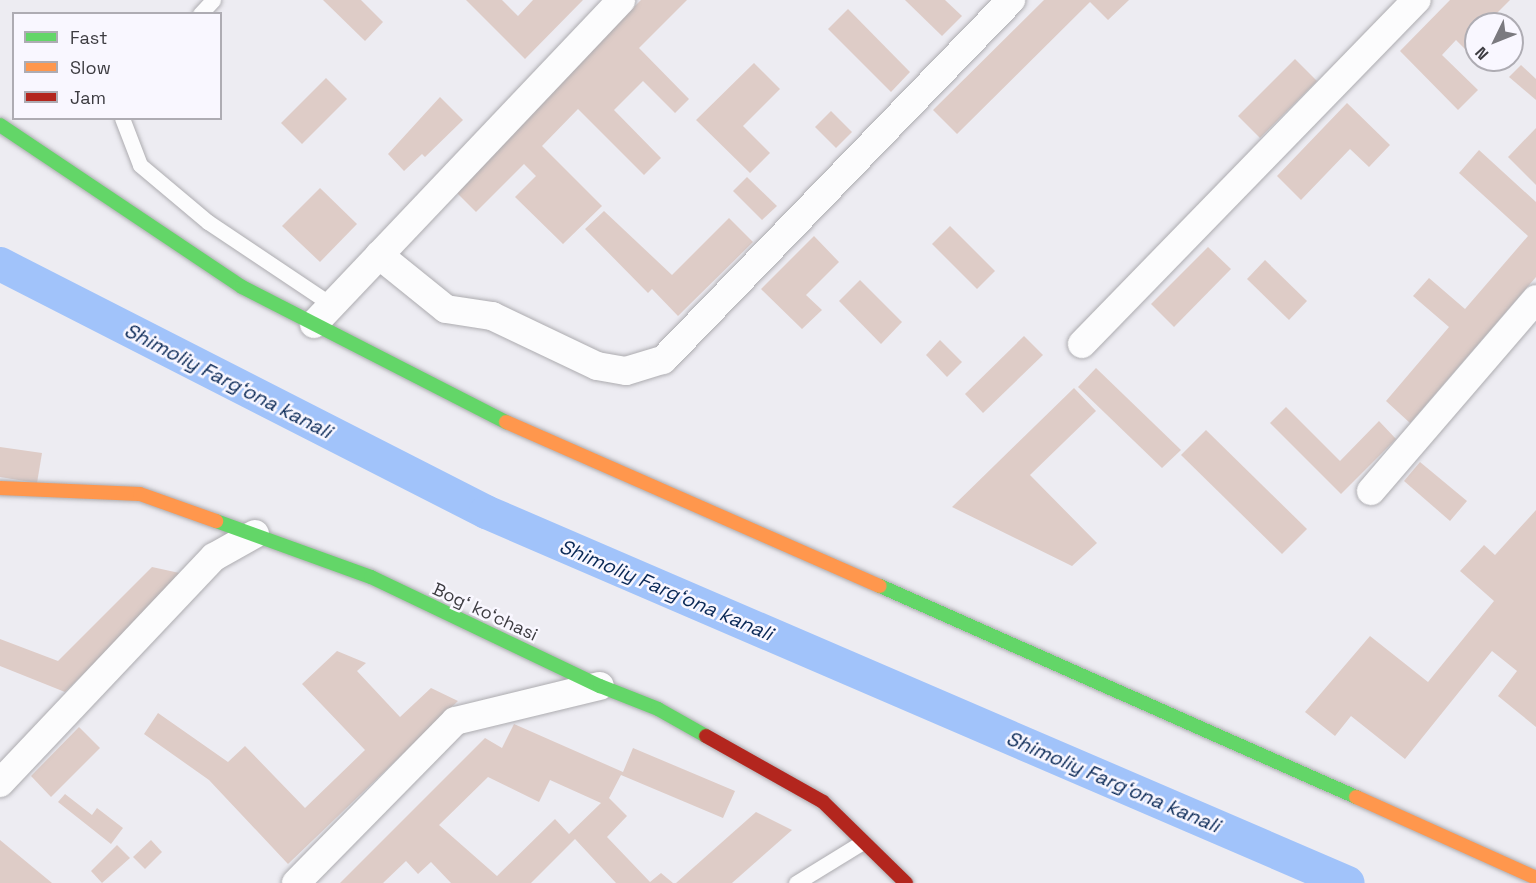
<!DOCTYPE html>
<html>
<head>
<meta charset="utf-8">
<style>
  body { margin:0 }
  #map { position:relative; width:1536px; height:883px; overflow:hidden; background:#edecf2; font-family:"Space Grotesk",sans-serif }
  div>[style] { position:absolute }
  [style*='--x'] { left:calc(var(--x)*1px); top:calc(var(--y)*1px); width:calc(var(--w)*1px); rotate:calc(var(--a)*1deg) }
  .canal>* { height:34px; margin:-17px; padding:0 17px; transform-origin:17px; border-radius:17px; background:#a1c3fa }
  .building>* { inset:0; background:#deccc7 }
  .roads { filter:drop-shadow(0 0 2px #adacb0) drop-shadow(0 0 2px #adacb0) }
  .lane>* { height:15px; margin:-7.5px; padding:0 7.5px; transform-origin:7.5px; border-radius:7.5px; background:#fcfcfd }
  .street>* { height:28px; margin:-14px; padding:0 14px; transform-origin:14px; border-radius:14px; background:#fcfcfd }
  .fast>* { height:14px; margin:-7px; padding:0 7px; transform-origin:7px; border-radius:7px; background:#63d668 }
  .slow>* { height:14px; margin:-7px; padding:0 7px; transform-origin:7px; border-radius:7px; background:#ff974d }
  .jam>* { height:14px; margin:-7px; padding:0 7px; transform-origin:7px; border-radius:7px; background:#b3261e }
  span { translate:-50% -50%; white-space:nowrap; text-align:center; line-height:1.15; -webkit-text-stroke:5px #f9f7ff; paint-order:stroke }
  .street-label { font-size:18px; color:#3d3c41 }
  .water-label { font-size:20px; color:#092856; font-style:italic }
  .legend { position:absolute; left:12px; top:12px; width:210px; height:108px; box-sizing:border-box; background:#f9f7ff; border:2px solid #aeacb3; margin:0; padding:8px 10px; list-style:none; font-size:18px; color:#3d3c41 }
  .legend li { display:flex; align-items:center; gap:12px; height:30px }
  .legend b { width:30px; border:2px solid #aeacb3 }
  .north { position:absolute; left:1464px; top:12px; width:60px; height:60px; box-sizing:border-box; background:#f9f7ff; border:2px solid #aeacb3; border-radius:50%; rotate:227deg; font-size:16px; font-weight:700; line-height:24px; text-align:center; color:#3d3c41 }
  .north::after { content:''; display:block; margin:auto; width:21px; height:27px; background:#7b7a7f; clip-path:polygon(50% 0,100% 100%,50% 72%,0 100%) }
</style>
</head>
<body>
<div id="map">
  <div class="canal">
    <div style="--x:0;--y:264;--w:546;--a:27.03"></div>
    <div style="--x:486;--y:512;--w:938;--a:23.29"></div>
  </div>
  <div class="building">
    <div style="clip-path:polygon(323px 0,361px 0,383px 22px,365px 41px)"></div>
    <div style="clip-path:polygon(466px 0,502px 0,518px 16px,533px 0,583px 0,525px 59px)"></div>
    <div style="clip-path:polygon(641px 0,687px 0,639px 48px,689px 99px,675px 113px,643px 81px,614px 110px,661px 158px,644px 175px,578px 109px,542px 146px,602px 206px,563px 244px,515px 197px,536px 176px,524px 164px,476px 212px,452px 188px)"></div>
    <div style="clip-path:polygon(905px 0,945px 0,962px 16px,942px 36px)"></div>
    <div style="clip-path:polygon(1044px 0,1129px 0,1108px 20px,1090px 2px,957px 134px,933px 110px)"></div>
    <div style="clip-path:polygon(1450px 0,1510px 0,1486px 24px,1476px 24px,1476px 50px,1471px 55px,1456px 40px,1442px 55px,1478px 90px,1458px 110px,1400px 51px)"></div>
    <div style="clip-path:polygon(848px 9px,910px 72px,891px 92px,828px 29px)"></div>
    <div style="clip-path:polygon(1295px 59px,1317px 81px,1260px 138px,1238px 116px)"></div>
    <div style="clip-path:polygon(754px 63px,780px 89px,743px 126px,770px 153px,750px 173px,696px 120px)"></div>
    <div style="clip-path:polygon(1521px 65px,1536px 79px,1536px 100px,1509px 77px)"></div>
    <div style="clip-path:polygon(326px 78px,347px 99px,302px 144px,281px 123px)"></div>
    <div style="clip-path:polygon(440px 97px,463px 120px,425px 157px,422px 154px,404px 171px,388px 154px)"></div>
    <div style="clip-path:polygon(1347px 103px,1390px 145px,1369px 167px,1350px 149px,1301px 200px,1277px 176px)"></div>
    <div style="clip-path:polygon(831px 111px,852px 132px,836px 148px,815px 127px)"></div>
    <div style="clip-path:polygon(1536px 128px,1536px 185px,1508px 157px)"></div>
    <div style="clip-path:polygon(1479px 150px,1536px 202px,1536px 277px,1410px 423px,1386px 401px,1449px 327px,1413px 296px,1429px 278px,1465px 309px,1528px 236px,1459px 173px)"></div>
    <div style="clip-path:polygon(747px 177px,777px 206px,762px 220px,733px 191px)"></div>
    <div style="clip-path:polygon(320px 188px,357px 224px,320px 262px,282px 226px)"></div>
    <div style="clip-path:polygon(604px 211px,672px 275px,729px 218px,753px 242px,678px 316px,652px 289px,648px 293px,585px 229px)"></div>
    <div style="clip-path:polygon(950px 226px,995px 271px,977px 289px,932px 244px)"></div>
    <div style="clip-path:polygon(814px 236px,839px 262px,806px 295px,822px 310px,802px 329px,761px 289px)"></div>
    <div style="clip-path:polygon(1208px 247px,1231px 269px,1174px 327px,1151px 304px)"></div>
    <div style="clip-path:polygon(1265px 260px,1307px 301px,1289px 320px,1247px 279px)"></div>
    <div style="clip-path:polygon(860px 280px,902px 322px,881px 344px,839px 301px)"></div>
    <div style="clip-path:polygon(1024px 336px,1043px 355px,983px 413px,965px 394px)"></div>
    <div style="clip-path:polygon(940px 340px,962px 362px,947px 377px,926px 355px)"></div>
    <div style="clip-path:polygon(1096px 368px,1181px 450px,1162px 468px,1078px 387px)"></div>
    <div style="clip-path:polygon(1074px 388px,1096px 411px,1030px 475px,1097px 543px,1072px 566px,952px 507px)"></div>
    <div style="clip-path:polygon(1286px 407px,1340px 461px,1379px 421px,1396px 439px,1341px 494px,1270px 423px)"></div>
    <div style="clip-path:polygon(1206px 430px,1307px 529px,1282px 554px,1181px 455px)"></div>
    <div style="clip-path:polygon(0 447px,42px 453px,37px 483px,0 477px)"></div>
    <div style="clip-path:polygon(1420px 462px,1467px 501px,1450px 521px,1404px 481px)"></div>
    <div style="clip-path:polygon(1536px 510px,1536px 727px,1498px 696px,1517px 671px,1492px 651px,1405px 759px,1351px 716px,1335px 736px,1305px 712px,1370px 636px,1428px 682px,1494px 601px,1460px 571px,1484px 545px,1495px 555px)"></div>
    <div style="clip-path:polygon(152px 567px,184px 574px,65px 692px,0 666px,0 639px,58px 661px)"></div>
    <div style="clip-path:polygon(337px 651px,366px 663px,357px 671px,400px 717px,431px 688px,458px 701px,288px 864px,209px 780px,144px 734px,158px 713px,228px 762px,245px 746px,305px 808px,365px 750px,302px 684px)"></div>
    <div style="clip-path:polygon(evenodd,514px 724px,623px 772px,633px 748px,735px 791px,723px 818px,621px 775px,609px 798px,627px 816px,607px 837px,650px 882px,661px 873px,673px 883px,616px 883px,575px 839px,531px 883px,451px 883px,431px 862px,418px 874px,406px 861px,383px 883px,340px 883px,485px 738px,502px 748px,514px 724px,488px 777px,539px 802px,550px 780px,601px 803px,569px 834px,555px 819px,497px 876px,439px 825px,488px 777px)"></div>
    <div style="clip-path:polygon(79px 727px,100px 748px,51px 797px,31px 776px)"></div>
    <div style="clip-path:polygon(65px 794px,92px 815px,97px 808px,123px 828px,111px 844px,58px 802px)"></div>
    <div style="clip-path:polygon(756px 812px,792px 830px,732px 883px,676px 883px)"></div>
    <div style="clip-path:polygon(0 840px,52px 883px,0 883px)"></div>
    <div style="clip-path:polygon(151px 840px,162px 852px,145px 869px,133px 857px)"></div>
    <div style="clip-path:polygon(117px 845px,130px 858px,102px 883px,91px 871px)"></div>
  </div>
  <div class="roads">
    <div class="lane">
      <div style="--x:200;--y:14;--w:19;--a:-47"></div>
      <div style="--x:122;--y:118;--w:50;--a:69"></div>
      <div style="--x:140;--y:165;--w:89;--a:40"></div>
      <div style="--x:208;--y:222;--w:149;--a:33.8"></div>
      <div style="--x:796;--y:883;--w:76;--a:-31.6"></div>
    </div>
    <div class="street">
      <div style="--x:379;--y:255;--w:86;--a:38.9"></div>
      <div style="--x:446;--y:309;--w:47;--a:8.7"></div>
      <div style="--x:492;--y:316;--w:116;--a:25.5"></div>
      <div style="--x:597;--y:366;--w:29;--a:10"></div>
      <div style="--x:626;--y:371;--w:39;--a:-17"></div>
      <div style="--x:663;--y:360;--w:501;--a:-45.97"></div>
      <div style="--x:314;--y:324;--w:446;--a:-46.5"></div>
      <div style="--x:1082;--y:344;--w:480;--a:-45.8"></div>
      <div style="--x:1371;--y:491;--w:253;--a:-49.3"></div>
      <div style="--x:0;--y:783;--w:311;--a:-46.6"></div>
      <div style="--x:214;--y:557;--w:47;--a:-29.3"></div>
      <div style="--x:296;--y:883;--w:227;--a:-45.5"></div>
      <div style="--x:455;--y:721;--w:149;--a:-13.6"></div>
    </div>
    <div class="fast">
      <div style="--x:0;--y:125;--w:291;--a:33.8"></div>
      <div style="--x:242;--y:287;--w:297;--a:27.1"></div>
      <div style="--x:216;--y:521;--w:165;--a:19.9"></div>
      <div style="--x:371;--y:577;--w:254;--a:25.5"></div>
      <div style="--x:600;--y:686;--w:62;--a:21.6"></div>
      <div style="--x:658;--y:709;--w:55;--a:29.4"></div>
      <div style="--x:880;--y:586;--w:521;--a:23.91"></div>
    </div>
    <div class="slow">
      <div style="--x:506;--y:422;--w:408;--a:23.7"></div>
      <div style="--x:0;--y:488;--w:140;--a:2.5"></div>
      <div style="--x:140;--y:494;--w:81;--a:19.6"></div>
      <div style="--x:1356;--y:797;--w:197;--a:24.2"></div>
    </div>
    <div class="jam">
      <div style="--x:706;--y:736;--w:134;--a:29.4"></div>
      <div style="--x:823;--y:802;--w:116;--a:44.3"></div>
    </div>
  </div>
  <div class="street-label">
    <span style="left:485px;top:612px;rotate:25deg">Bogʻ koʻchasi</span>
  </div>
  <div class="water-label">
    <span style="left:228px;top:381px;rotate:27deg">Shimoliy Fargʻona kanali</span>
    <span style="left:666px;top:590px;rotate:23deg">Shimoliy Fargʻona kanali</span>
    <span style="left:1113px;top:782px;rotate:23deg">Shimoliy Fargʻona kanali</span>
  </div>
  <ul class="legend">
  <li><b style="height:8px;background:#63d668"></b>Fast</li>
  <li><b style="height:8px;background:#ff974d"></b>Slow</li>
  <li><b style="height:8px;background:#b3261e"></b>Jam</li>
  </ul>
  <div class="north">N</div>
</div>
</body>
</html>
